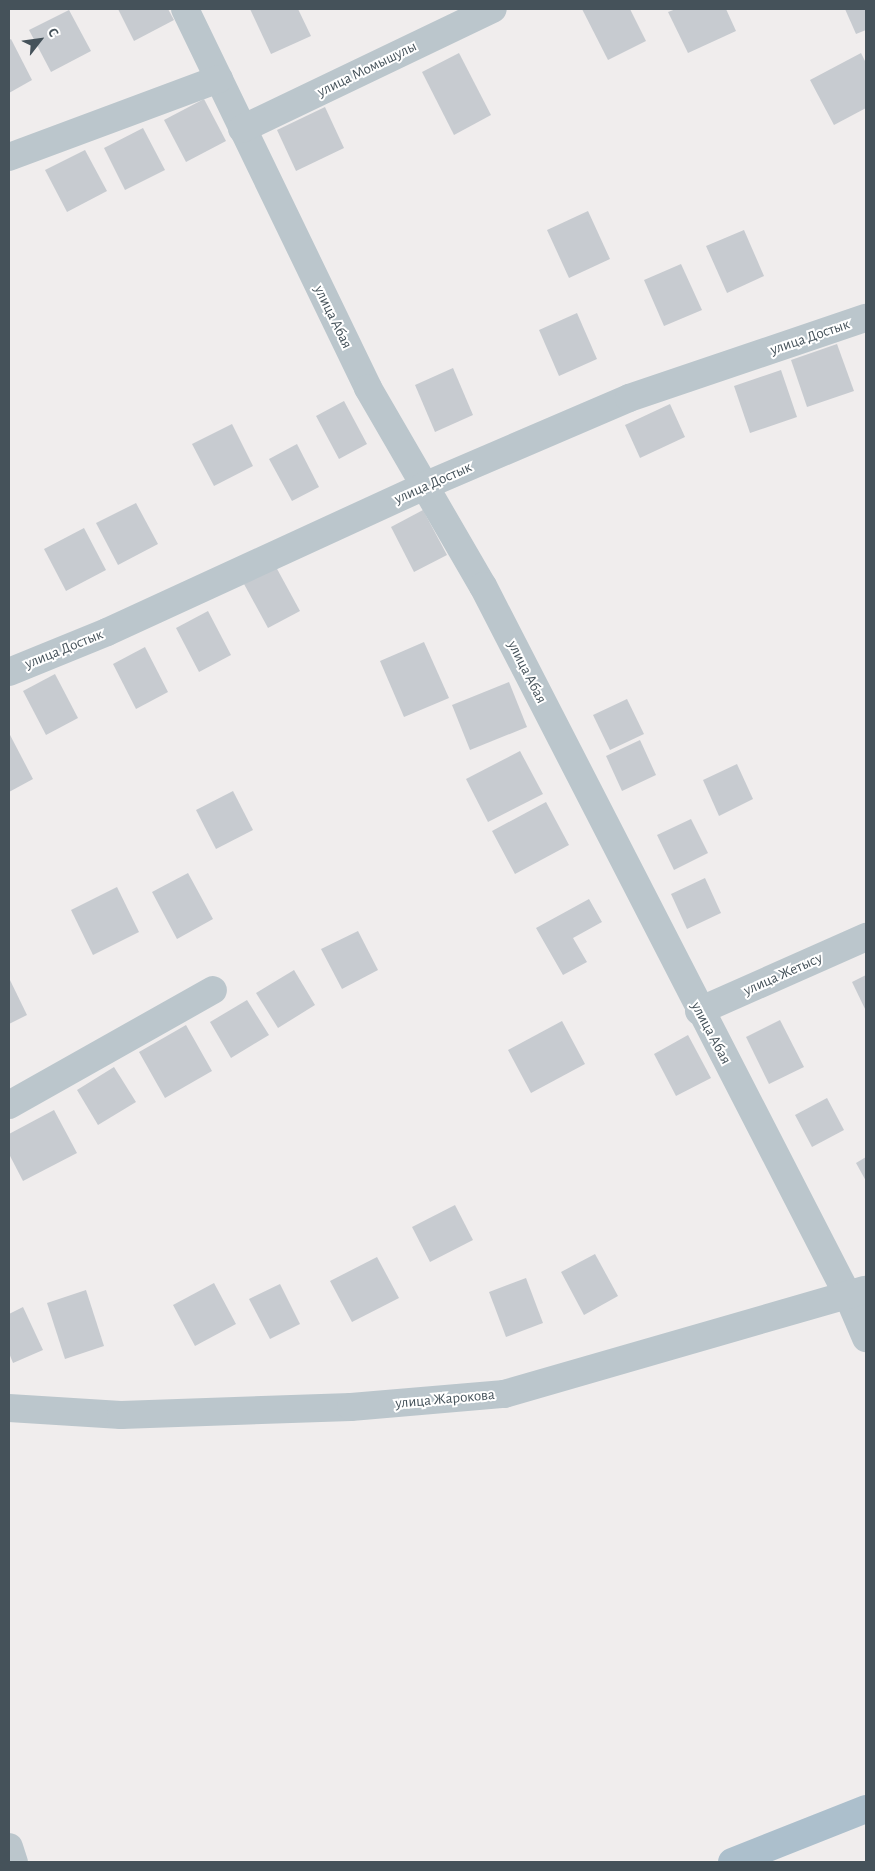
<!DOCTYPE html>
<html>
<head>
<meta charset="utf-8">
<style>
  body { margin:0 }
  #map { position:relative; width:875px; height:1871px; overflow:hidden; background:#f0eded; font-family:"Alegreya Sans",sans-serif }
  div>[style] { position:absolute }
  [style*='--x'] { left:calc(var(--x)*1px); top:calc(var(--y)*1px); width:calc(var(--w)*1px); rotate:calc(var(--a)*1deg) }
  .building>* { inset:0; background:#c7cbd0 }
  .minor>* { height:28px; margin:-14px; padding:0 14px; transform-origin:14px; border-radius:14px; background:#bbc6cc }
  .major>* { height:28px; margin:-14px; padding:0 14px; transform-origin:14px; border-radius:14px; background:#acbfcc }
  span { translate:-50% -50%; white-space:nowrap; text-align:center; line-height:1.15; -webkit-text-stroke:4px #fff; paint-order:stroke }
  .street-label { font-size:15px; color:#45525a }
  .frame { position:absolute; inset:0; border:10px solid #45525a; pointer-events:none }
  .north { position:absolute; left:15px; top:15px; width:50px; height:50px; -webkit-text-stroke:4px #fff; paint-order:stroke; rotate:60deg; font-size:14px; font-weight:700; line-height:20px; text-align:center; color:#45525a }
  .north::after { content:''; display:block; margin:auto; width:18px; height:22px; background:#45525a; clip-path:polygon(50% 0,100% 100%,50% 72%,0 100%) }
</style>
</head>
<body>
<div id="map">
  <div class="building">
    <div style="clip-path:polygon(118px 9px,168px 9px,174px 20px,134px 41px)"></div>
    <div style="clip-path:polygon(250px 9px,298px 9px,311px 36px,271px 54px)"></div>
    <div style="clip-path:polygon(582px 9px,630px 9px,646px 41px,608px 60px)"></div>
    <div style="clip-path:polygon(676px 9px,726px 9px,736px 31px,688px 53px,668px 12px)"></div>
    <div style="clip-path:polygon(845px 9px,866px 9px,866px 30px,856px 34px)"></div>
    <div style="clip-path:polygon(69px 10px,91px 51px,51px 72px,29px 30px)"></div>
    <div style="clip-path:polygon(11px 39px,32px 80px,9px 93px,9px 40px)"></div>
    <div style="clip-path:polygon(459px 53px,491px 115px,454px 135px,422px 72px)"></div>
    <div style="clip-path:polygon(861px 53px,866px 63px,866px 108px,834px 125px,810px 80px)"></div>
    <div style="clip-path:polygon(204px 99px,226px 141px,186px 162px,164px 120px)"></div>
    <div style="clip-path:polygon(325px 107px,344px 148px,296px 171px,277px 130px)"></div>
    <div style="clip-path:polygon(143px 128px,165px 170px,125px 190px,104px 148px)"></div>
    <div style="clip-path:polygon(85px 150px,107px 191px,67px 212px,45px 170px)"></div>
    <div style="clip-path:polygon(588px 211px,610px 259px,569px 278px,547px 230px)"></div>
    <div style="clip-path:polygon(744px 230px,764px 276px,727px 293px,706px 246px)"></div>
    <div style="clip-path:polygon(681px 264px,702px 310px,664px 326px,644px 280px)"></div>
    <div style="clip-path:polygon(577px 313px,597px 359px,559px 376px,539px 330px)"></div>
    <div style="clip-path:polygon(837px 344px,854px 391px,807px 407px,791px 360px)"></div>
    <div style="clip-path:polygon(453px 368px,473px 415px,435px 432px,415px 385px)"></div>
    <div style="clip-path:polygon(781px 370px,797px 417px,750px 433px,734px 386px)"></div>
    <div style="clip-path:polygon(344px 401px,367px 444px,339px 459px,316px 416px)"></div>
    <div style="clip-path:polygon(670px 404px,685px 437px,640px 458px,625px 425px)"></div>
    <div style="clip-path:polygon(232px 424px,253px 466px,214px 486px,192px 444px)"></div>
    <div style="clip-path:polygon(297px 444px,319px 487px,292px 501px,269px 459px)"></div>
    <div style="clip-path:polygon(136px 503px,158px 544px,118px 565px,96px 523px)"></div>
    <div style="clip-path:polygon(423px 510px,447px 555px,414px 572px,391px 527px)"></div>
    <div style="clip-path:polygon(84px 528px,106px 570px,66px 591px,44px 549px)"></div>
    <div style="clip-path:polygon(276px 567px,300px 611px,268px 628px,244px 584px)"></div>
    <div style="clip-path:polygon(208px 611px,231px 655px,199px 672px,176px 628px)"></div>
    <div style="clip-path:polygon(424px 642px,449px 698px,404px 717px,380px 661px)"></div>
    <div style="clip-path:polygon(145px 647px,168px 692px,136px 709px,113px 664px)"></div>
    <div style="clip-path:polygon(55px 674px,78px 718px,46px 735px,23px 691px)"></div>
    <div style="clip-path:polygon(509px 682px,527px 727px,470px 750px,452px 705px)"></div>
    <div style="clip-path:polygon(627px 699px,644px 734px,610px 750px,593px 715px)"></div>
    <div style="clip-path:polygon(9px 733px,33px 779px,9px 792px)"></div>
    <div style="clip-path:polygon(640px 740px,656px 775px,622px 791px,606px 756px)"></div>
    <div style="clip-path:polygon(520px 751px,543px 794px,488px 822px,466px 779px)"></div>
    <div style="clip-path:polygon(737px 764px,753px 799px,719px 816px,703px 780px)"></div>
    <div style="clip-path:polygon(233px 791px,253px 830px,216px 849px,196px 810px)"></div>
    <div style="clip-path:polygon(546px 802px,569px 845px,515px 874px,492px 831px)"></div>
    <div style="clip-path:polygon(691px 819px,708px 853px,674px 870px,657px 835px)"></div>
    <div style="clip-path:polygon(188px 873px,213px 919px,177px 939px,152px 892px)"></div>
    <div style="clip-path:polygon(705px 878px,721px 913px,687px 929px,671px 894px)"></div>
    <div style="clip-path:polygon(117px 887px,139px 932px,93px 955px,71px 910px)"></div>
    <div style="clip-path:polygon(589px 899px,602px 922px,573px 938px,587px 962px,563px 975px,536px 928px)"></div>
    <div style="clip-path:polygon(358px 931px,378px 970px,342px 989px,321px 949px)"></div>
    <div style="clip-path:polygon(294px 970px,315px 1005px,278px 1028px,256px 993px)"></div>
    <div style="clip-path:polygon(866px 975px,866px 1011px,852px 982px)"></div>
    <div style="clip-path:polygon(9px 978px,27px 1015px,9px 1024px)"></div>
    <div style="clip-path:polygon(247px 1000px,269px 1035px,231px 1058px,210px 1022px)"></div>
    <div style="clip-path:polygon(780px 1020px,804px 1067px,769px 1084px,746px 1037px)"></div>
    <div style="clip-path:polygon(562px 1021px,585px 1064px,531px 1093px,508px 1050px)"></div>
    <div style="clip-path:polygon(186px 1025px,212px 1071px,165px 1098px,139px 1052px)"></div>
    <div style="clip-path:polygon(688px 1035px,711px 1078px,676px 1096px,654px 1054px)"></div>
    <div style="clip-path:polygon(114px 1067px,136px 1102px,98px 1125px,77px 1090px)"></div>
    <div style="clip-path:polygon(827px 1098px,844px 1130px,812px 1147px,795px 1115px)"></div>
    <div style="clip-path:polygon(54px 1110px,77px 1153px,23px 1181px,9px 1154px,9px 1134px)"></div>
    <div style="clip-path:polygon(866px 1157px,866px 1181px,856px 1163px)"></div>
    <div style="clip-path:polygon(455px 1205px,473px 1240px,430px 1262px,412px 1227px)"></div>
    <div style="clip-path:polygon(595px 1254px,618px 1296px,584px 1315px,561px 1272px)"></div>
    <div style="clip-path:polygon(377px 1257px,399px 1298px,352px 1322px,330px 1281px)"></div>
    <div style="clip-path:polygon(526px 1278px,543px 1323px,506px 1337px,489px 1292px)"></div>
    <div style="clip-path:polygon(214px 1283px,236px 1324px,195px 1346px,173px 1305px)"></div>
    <div style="clip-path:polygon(280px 1284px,300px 1324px,270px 1339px,249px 1299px)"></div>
    <div style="clip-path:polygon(86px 1290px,104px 1346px,65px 1359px,47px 1303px)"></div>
    <div style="clip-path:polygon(23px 1307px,43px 1350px,13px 1363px,9px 1353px,9px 1314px)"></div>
  </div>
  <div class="minor">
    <div style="--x:185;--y:9;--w:421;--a:64.2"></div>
    <div style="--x:368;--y:388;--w:229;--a:59.9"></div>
    <div style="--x:483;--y:586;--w:798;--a:62.79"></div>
    <div style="--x:848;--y:1296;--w:46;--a:66.8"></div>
    <div style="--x:242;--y:129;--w:278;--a:-25.6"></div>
    <div style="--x:9;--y:157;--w:224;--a:-20.4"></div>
    <div style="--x:9;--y:672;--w:106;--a:-22.2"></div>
    <div style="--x:107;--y:632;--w:349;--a:-24.7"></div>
    <div style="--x:424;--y:486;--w:223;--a:-23.2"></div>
    <div style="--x:629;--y:398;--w:250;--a:-18.7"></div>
    <div style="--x:699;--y:1011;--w:183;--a:-23.9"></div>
    <div style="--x:9;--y:1105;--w:234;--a:-29.4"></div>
    <div style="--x:9;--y:1408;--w:112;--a:3.6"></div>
    <div style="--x:121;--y:1415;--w:230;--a:-2"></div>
    <div style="--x:351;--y:1407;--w:154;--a:-4.9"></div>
    <div style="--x:504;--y:1394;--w:376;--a:-16.1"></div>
    <div style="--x:9;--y:1847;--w:16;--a:72"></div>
  </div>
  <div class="major">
    <div style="--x:732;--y:1862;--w:144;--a:-21.6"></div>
  </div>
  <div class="street-label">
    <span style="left:367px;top:69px;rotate:-26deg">улица Момышулы</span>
    <span style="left:333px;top:317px;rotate:64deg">улица Абая</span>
    <span style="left:810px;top:337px;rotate:-19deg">улица Достык</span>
    <span style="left:433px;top:483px;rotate:-24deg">улица Достык</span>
    <span style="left:64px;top:649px;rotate:-22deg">улица Достык</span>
    <span style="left:527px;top:672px;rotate:63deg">улица Абая</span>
    <span style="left:783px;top:974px;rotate:-24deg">улица Жетысу</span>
    <span style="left:711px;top:1033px;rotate:62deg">улица Абая</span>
    <span style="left:445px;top:1399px;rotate:-5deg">улица Жарокова</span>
  </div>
  <div class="frame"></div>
  <div class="north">С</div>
</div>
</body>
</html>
